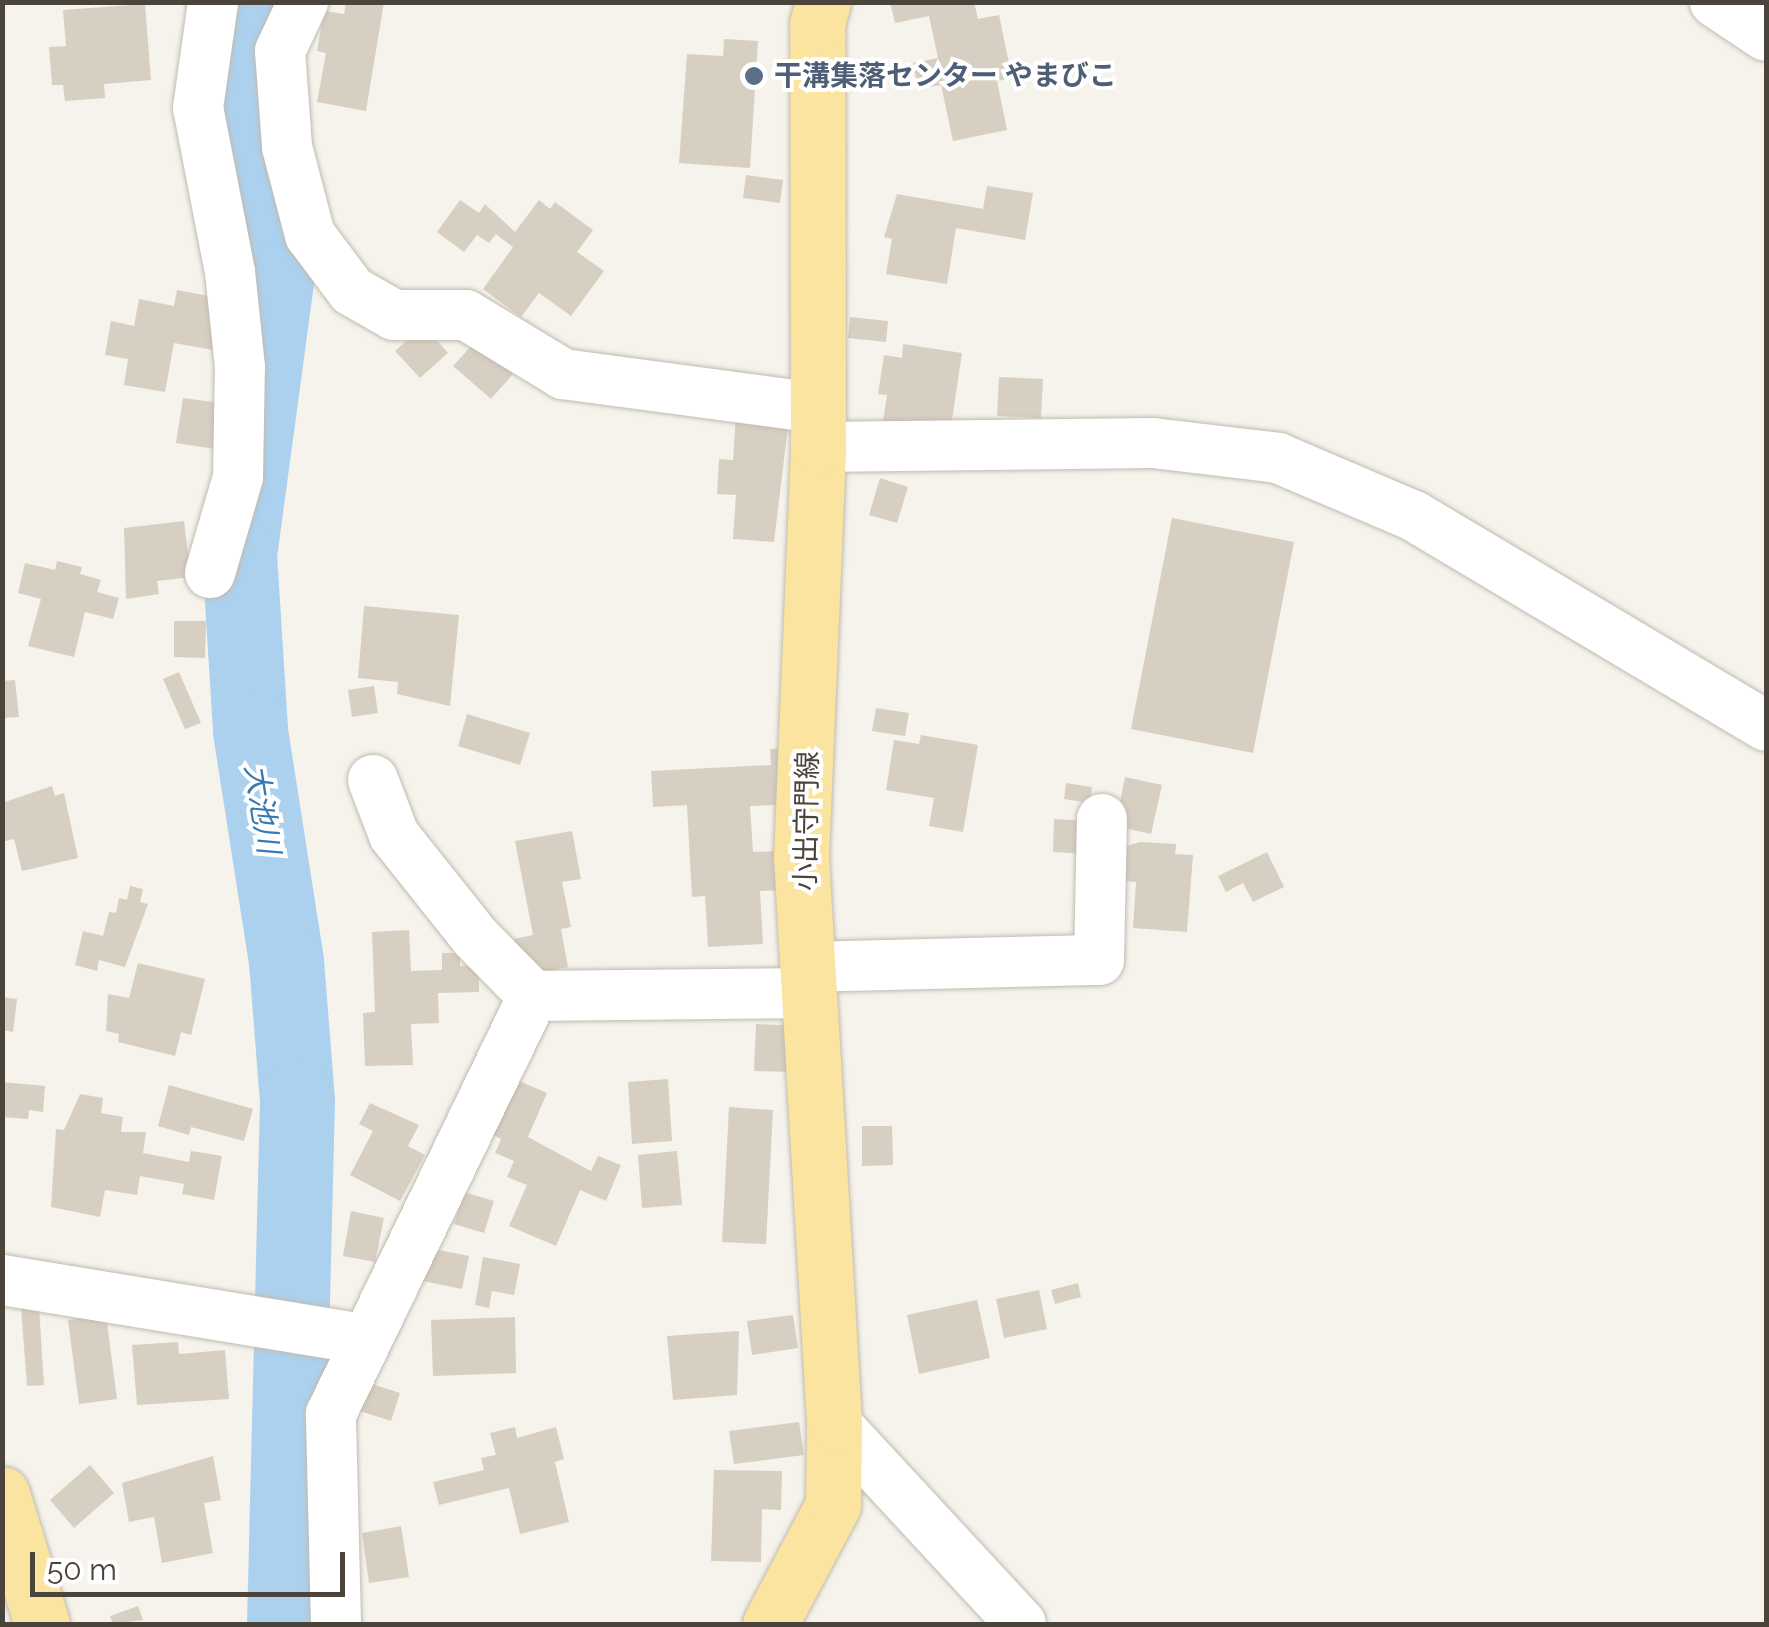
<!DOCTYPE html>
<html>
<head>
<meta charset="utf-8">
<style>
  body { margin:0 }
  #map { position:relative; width:1769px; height:1627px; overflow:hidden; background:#f5f3ec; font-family:Raleway,"Noto Sans JP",sans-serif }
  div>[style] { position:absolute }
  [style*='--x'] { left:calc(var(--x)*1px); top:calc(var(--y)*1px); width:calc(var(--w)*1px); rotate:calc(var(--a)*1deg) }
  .river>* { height:75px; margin:-37.5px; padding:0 37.5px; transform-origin:37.5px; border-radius:37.5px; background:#acd1ee }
  .building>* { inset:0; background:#d7cfc2 }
  .roads { filter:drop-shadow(0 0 2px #c1bbaf) drop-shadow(0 0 2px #c1bbaf) }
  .street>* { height:50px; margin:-25px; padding:0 25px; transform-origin:25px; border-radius:25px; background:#fff }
  .primary>* { height:55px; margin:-27.5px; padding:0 27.5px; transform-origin:27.5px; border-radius:27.5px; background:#fae4a0 }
  .dots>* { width:28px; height:28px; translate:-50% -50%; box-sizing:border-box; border:5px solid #fff; border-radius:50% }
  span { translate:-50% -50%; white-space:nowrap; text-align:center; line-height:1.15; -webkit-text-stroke:8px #fff; paint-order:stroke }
  .service-label { font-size:28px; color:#4e5e75; font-weight:700 }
  .left { translate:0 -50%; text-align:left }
  .street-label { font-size:28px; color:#4a443a }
  .water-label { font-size:30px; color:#3679b3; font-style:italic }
  .frame { position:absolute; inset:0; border:5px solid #4a443a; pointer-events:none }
  .scale { position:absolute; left:30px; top:1552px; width:315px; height:45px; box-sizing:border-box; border:5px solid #4a443a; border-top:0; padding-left:12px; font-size:30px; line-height:35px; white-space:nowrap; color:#4a443a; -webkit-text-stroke:8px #fff; paint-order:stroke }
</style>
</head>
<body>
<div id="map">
  <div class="river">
    <div style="--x:244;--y:2;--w:22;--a:117"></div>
    <div style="--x:234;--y:22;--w:163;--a:86.1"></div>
    <div style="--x:245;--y:185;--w:101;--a:72.1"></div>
    <div style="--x:276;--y:281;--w:275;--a:97.7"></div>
    <div style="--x:239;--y:554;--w:177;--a:86.4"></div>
    <div style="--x:250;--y:731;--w:233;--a:81.1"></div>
    <div style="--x:286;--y:961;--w:139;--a:85.5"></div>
    <div style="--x:297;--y:1100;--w:524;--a:91.42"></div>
  </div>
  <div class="building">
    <div style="clip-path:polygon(346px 2px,384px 2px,366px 111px,317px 102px,326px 53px,317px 51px,324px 11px,344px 14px)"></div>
    <div style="clip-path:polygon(890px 2px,974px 2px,978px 19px,999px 15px,1012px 78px,997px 81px,1007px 130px,953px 141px,941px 85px,918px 89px,913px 63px,938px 58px,929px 16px,895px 23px)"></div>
    <div style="clip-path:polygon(145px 4px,151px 80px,104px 84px,105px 98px,65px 101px,63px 85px,52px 85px,49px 47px,66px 46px,63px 10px)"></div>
    <div style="clip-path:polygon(724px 39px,758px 41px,750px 168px,679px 163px,687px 54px,723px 56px)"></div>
    <div style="clip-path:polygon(746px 175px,783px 180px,780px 203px,743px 198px)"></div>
    <div style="clip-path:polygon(987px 186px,1033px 193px,1025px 240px,956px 228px,947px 284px,886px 274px,892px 239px,884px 237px,897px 194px,983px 209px)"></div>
    <div style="clip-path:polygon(460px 200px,479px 213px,485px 204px,515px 232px,539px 200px,550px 209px,555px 202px,593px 230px,577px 252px,604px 271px,571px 316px,539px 293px,521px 317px,483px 289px,513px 247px,496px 234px,489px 243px,477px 235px,464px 252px,437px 232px)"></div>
    <div style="clip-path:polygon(177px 290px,214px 297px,209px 325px,223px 328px,219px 351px,174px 343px,165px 392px,124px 385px,128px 359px,105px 355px,111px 321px,134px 326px,139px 299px,174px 306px)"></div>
    <div style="clip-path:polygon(850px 317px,888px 321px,886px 342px,848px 338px)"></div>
    <div style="clip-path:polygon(424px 325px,448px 353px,420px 378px,395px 351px)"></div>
    <div style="clip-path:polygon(475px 342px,513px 374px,491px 399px,453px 366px)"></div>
    <div style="clip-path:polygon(903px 344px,962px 353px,950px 433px,883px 421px,887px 395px,878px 394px,884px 355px,902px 358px)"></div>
    <div style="clip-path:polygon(999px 377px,1043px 379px,1041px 418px,997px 416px)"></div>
    <div style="clip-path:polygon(183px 398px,228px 404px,221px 450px,176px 443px)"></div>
    <div style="clip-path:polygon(736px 414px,789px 418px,774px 542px,733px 539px,736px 495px,717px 494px,719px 459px,733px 460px)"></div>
    <div style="clip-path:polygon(880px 478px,908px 487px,897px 523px,869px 515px)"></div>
    <div style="clip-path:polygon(1172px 518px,1294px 542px,1253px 753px,1131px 729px)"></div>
    <div style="clip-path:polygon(184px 521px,191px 577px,157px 581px,159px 594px,126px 599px,124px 528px)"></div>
    <div style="clip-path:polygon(57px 561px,82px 567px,80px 574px,101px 580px,97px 592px,119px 598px,113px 619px,85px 612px,74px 657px,28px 646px,41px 599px,18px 593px,25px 563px,55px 570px)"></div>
    <div style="clip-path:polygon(364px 606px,459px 615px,450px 706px,397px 694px,398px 682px,358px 678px)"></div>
    <div style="clip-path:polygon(174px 621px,206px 621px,205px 658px,174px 657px)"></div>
    <div style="clip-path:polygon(179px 672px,201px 723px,185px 729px,163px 679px)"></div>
    <div style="clip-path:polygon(15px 680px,19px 717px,2px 718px,2px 681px)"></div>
    <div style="clip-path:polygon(374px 686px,378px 713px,352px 717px,348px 690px)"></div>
    <div style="clip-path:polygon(876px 708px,909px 713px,905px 736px,872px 731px)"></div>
    <div style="clip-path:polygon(467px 714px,530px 733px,520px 765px,458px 746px)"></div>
    <div style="clip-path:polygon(921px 735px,978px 745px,963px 832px,929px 826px,934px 798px,886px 790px,894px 740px,919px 744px)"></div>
    <div style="clip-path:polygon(795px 748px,798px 804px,750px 806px,753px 852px,779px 851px,780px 890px,760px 891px,763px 944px,708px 947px,705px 896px,692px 897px,687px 805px,653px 807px,651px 771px,771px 765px,770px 749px)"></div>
    <div style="clip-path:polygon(1125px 777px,1162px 785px,1151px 834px,1115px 826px)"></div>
    <div style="clip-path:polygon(1066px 783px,1092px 787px,1090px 803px,1064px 799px)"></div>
    <div style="clip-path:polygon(52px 786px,55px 796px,64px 793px,78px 858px,22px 871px,14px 839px,2px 842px,2px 803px)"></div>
    <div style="clip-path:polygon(1054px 819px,1089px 821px,1088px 854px,1053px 852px)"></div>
    <div style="clip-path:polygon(572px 831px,581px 879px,562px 882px,571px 927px,561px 929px,568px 967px,521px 976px,514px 939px,533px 935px,515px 841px)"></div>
    <div style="clip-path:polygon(1140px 842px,1176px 844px,1175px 854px,1193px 855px,1187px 932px,1133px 928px,1136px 882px,1125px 881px,1127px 846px)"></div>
    <div style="clip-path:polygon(1267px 852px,1284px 887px,1253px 902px,1243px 883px,1226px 892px,1218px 876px)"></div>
    <div style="clip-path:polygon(130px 886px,143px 889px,140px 902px,148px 904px,125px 967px,99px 960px,97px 971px,75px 965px,83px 931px,103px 936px,109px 912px,116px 913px,119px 898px,127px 900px)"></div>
    <div style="clip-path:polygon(409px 930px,411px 971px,442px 970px,442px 953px,460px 953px,460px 966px,479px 965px,479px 992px,438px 993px,439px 1023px,411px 1024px,413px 1065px,365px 1066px,363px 1013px,375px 1012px,372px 932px)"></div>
    <div style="clip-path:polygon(138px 963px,205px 979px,191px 1035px,181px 1032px,175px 1056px,118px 1042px,119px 1034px,106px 1031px,108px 994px,129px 998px)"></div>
    <div style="clip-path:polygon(2px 997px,17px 999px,13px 1032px,2px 1030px)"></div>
    <div style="clip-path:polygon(756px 1024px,797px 1026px,795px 1072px,754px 1071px)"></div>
    <div style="clip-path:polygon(514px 1079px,547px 1093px,528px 1137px,591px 1171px,598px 1156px,621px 1165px,606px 1201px,580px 1190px,556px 1246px,509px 1226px,527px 1185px,507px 1177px,514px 1161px,495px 1153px,501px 1139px,491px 1134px)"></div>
    <div style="clip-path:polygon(668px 1079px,672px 1141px,632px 1144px,628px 1082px)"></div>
    <div style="clip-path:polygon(2px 1082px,45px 1086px,43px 1112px,29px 1110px,28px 1119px,2px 1117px)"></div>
    <div style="clip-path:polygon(169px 1085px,253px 1109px,244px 1141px,191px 1127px,189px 1135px,158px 1126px)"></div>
    <div style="clip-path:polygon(80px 1094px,103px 1098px,101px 1113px,123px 1117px,121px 1132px,146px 1132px,143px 1153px,189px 1162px,191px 1151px,222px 1156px,214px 1200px,182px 1194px,184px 1184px,140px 1176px,137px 1195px,105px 1190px,100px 1217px,51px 1207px,56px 1129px,64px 1130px)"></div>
    <div style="clip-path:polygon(370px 1103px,419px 1125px,408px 1146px,425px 1155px,400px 1201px,350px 1175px,373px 1131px,359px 1124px)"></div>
    <div style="clip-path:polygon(729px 1107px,773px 1110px,766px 1244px,722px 1242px)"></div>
    <div style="clip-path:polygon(862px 1126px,892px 1126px,893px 1165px,862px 1166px)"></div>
    <div style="clip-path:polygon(677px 1151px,682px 1205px,642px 1208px,638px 1155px)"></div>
    <div style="clip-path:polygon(464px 1192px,494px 1201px,484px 1233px,454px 1224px)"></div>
    <div style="clip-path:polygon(351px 1211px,384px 1218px,375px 1262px,343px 1256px)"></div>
    <div style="clip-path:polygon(429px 1248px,469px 1256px,462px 1289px,423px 1281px)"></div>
    <div style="clip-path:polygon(483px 1257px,520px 1264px,514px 1295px,492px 1291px,489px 1308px,475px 1305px)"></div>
    <div style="clip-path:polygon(1078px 1283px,1081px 1297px,1055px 1304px,1051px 1290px)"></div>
    <div style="clip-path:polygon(1039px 1290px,1047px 1329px,1004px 1338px,996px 1299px)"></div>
    <div style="clip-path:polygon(977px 1300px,990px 1358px,919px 1374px,907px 1315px)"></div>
    <div style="clip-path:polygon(39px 1307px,44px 1385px,27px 1386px,21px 1308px)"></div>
    <div style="clip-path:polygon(106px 1315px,117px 1399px,79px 1404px,68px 1320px)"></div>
    <div style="clip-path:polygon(793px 1315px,798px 1348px,752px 1355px,747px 1321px)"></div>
    <div style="clip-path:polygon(515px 1317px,516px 1373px,433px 1376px,431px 1320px)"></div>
    <div style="clip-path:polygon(739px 1331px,737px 1395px,673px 1400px,667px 1336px)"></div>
    <div style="clip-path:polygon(178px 1342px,179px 1354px,225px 1350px,229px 1399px,137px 1405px,132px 1345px)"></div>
    <div style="clip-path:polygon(369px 1383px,400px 1393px,391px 1421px,360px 1411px)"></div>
    <div style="clip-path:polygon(799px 1422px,804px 1455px,734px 1464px,729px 1431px)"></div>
    <div style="clip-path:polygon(515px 1427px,517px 1438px,556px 1427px,564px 1459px,555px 1462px,569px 1522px,520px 1534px,509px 1488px,439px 1505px,433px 1482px,484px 1470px,481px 1458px,496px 1455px,490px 1433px)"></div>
    <div style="clip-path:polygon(213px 1456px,221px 1500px,204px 1503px,213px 1553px,162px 1563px,154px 1517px,129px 1522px,122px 1483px)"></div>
    <div style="clip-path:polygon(90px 1465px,114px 1493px,74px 1528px,50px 1500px)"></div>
    <div style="clip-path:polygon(714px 1470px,782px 1471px,781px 1510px,762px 1509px,761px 1562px,711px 1561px)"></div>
    <div style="clip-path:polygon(401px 1526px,409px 1577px,369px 1583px,362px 1533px)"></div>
    <div style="clip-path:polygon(138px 1606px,143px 1620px,113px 1624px,110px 1616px)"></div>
  </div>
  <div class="roads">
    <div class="street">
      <div style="--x:303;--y:2;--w:54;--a:115.1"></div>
      <div style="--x:280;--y:51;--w:96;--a:85.8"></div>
      <div style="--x:287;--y:147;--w:91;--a:75.4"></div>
      <div style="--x:310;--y:235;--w:70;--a:53.1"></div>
      <div style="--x:352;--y:291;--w:48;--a:29.7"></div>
      <div style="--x:394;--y:315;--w:72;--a:0"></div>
      <div style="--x:466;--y:315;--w:114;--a:31.3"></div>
      <div style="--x:563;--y:374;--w:258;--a:7.6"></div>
      <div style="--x:1715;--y:2;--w:61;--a:33.7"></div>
      <div style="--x:818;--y:447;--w:335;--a:-0.7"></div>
      <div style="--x:1153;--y:443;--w:126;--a:6.8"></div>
      <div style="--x:1278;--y:458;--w:148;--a:23.1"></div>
      <div style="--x:1414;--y:516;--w:410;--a:30.8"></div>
      <div style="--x:210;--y:573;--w:100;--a:-73.7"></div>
      <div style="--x:238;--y:477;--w:110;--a:-89"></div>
      <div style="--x:240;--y:367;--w:96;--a:-96"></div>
      <div style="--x:230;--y:272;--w:167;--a:-101"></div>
      <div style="--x:198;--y:108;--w:107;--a:-81.9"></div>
      <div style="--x:373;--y:780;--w:59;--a:69.1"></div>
      <div style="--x:394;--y:835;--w:130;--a:51.5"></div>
      <div style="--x:475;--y:937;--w:83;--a:45.5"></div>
      <div style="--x:809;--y:967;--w:290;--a:-1.4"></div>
      <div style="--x:1099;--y:960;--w:141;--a:-88.8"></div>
      <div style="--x:2;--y:1280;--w:365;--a:9.3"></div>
      <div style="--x:834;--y:1422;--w:275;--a:47.2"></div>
      <div style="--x:336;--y:1624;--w:210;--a:-91.4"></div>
      <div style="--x:331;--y:1414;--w:464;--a:-64.2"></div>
      <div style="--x:533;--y:996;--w:276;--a:-0.6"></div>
    </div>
    <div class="primary">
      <div style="--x:2;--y:1494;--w:136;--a:72.9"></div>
      <div style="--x:770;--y:1624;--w:135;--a:-62.1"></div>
      <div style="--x:833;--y:1505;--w:83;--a:-89.3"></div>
      <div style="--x:834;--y:1422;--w:566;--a:-93.34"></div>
      <div style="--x:801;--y:857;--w:410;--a:-87.6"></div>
      <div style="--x:818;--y:447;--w:423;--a:-90.1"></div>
      <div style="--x:817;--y:24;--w:23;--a:-75"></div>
    </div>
  </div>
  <div class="dots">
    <div style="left:754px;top:76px;background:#5c6f8a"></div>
  </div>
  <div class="service-label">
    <span class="left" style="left:774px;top:76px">干溝集落センター やまびこ</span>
  </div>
  <div class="street-label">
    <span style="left:807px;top:821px;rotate:-89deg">小出守門線</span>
  </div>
  <div class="water-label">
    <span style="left:262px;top:809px;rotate:81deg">大池川</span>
  </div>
  <div class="frame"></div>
  <div class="scale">50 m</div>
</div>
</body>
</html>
